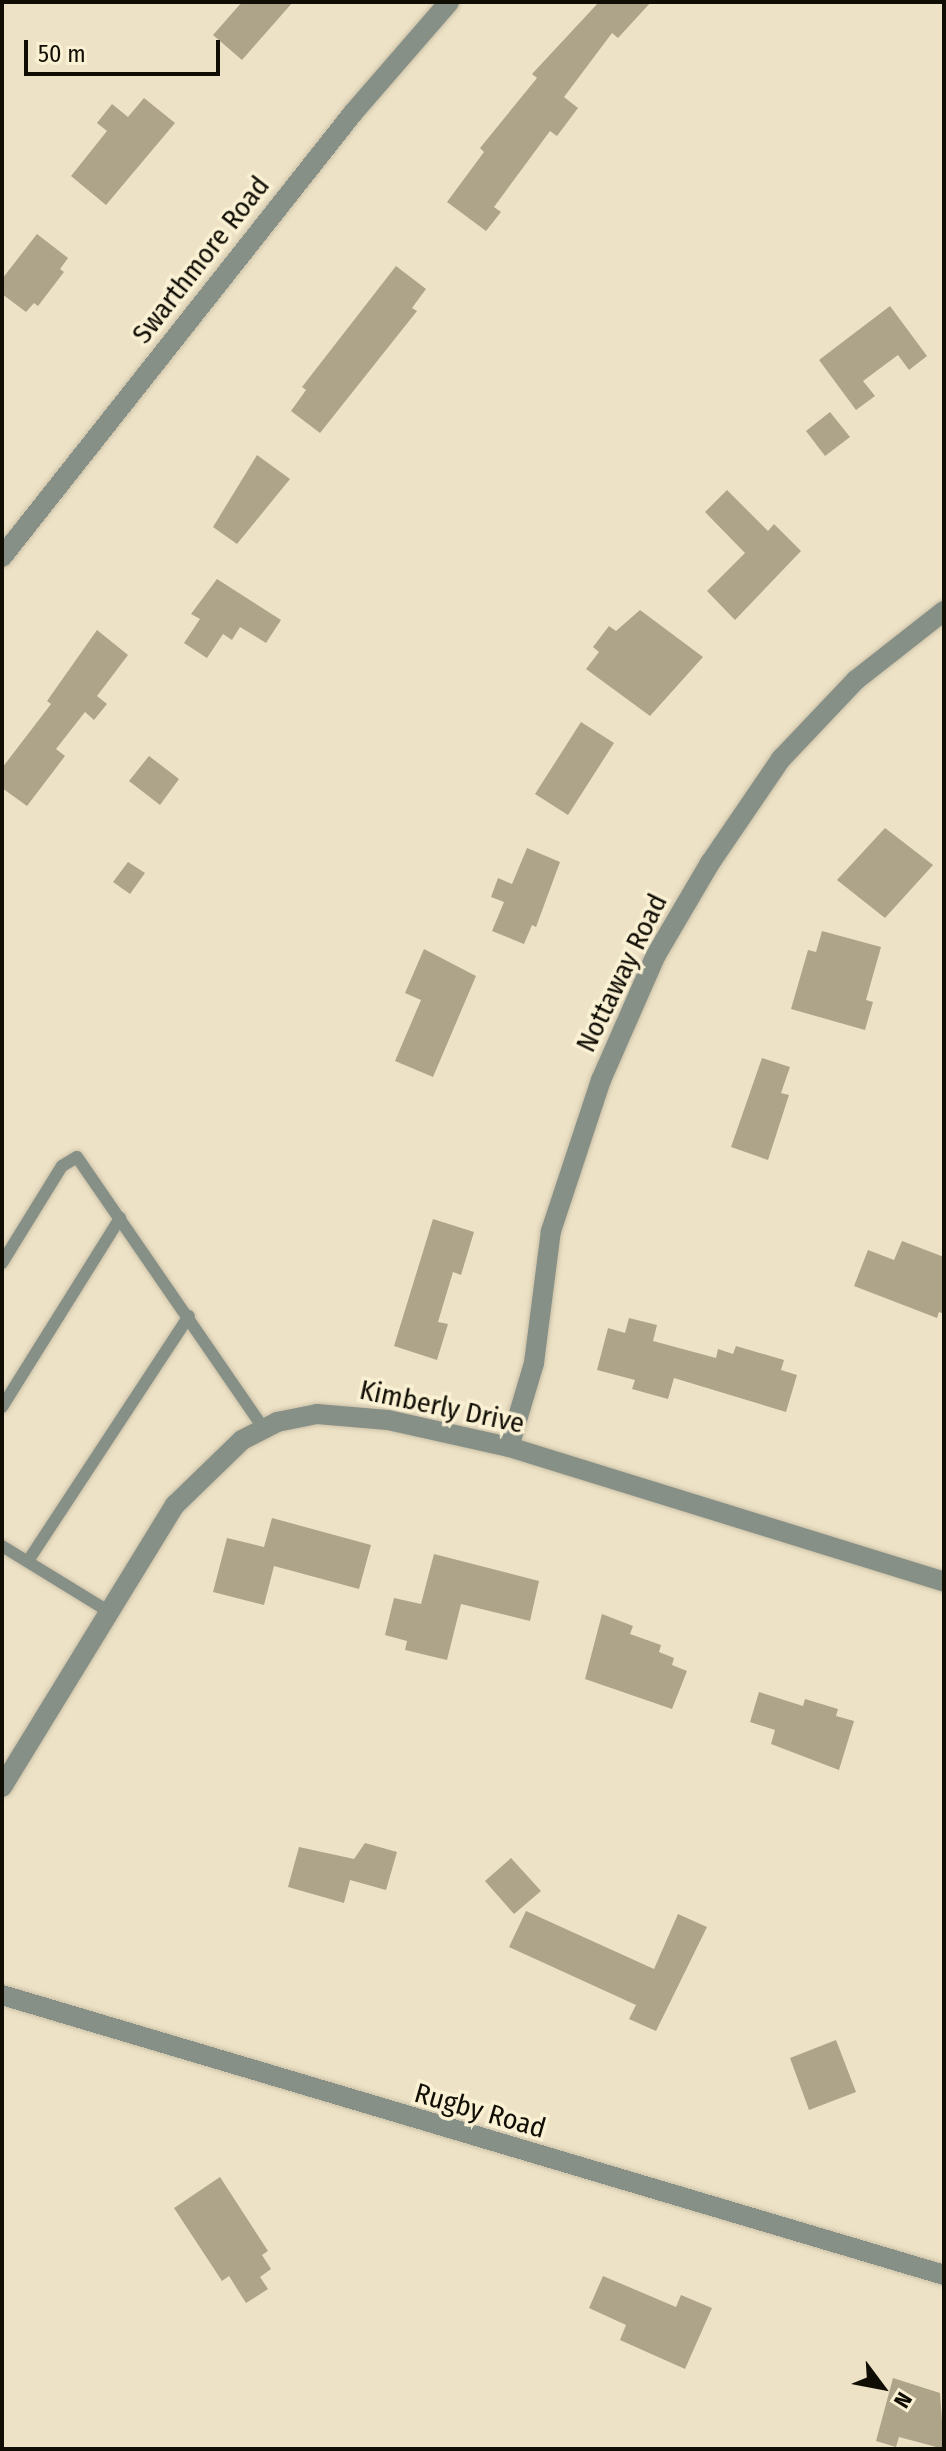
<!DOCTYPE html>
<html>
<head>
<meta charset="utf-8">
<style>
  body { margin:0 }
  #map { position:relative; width:946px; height:2451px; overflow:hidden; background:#ede2c6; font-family:"Fira Sans Condensed",sans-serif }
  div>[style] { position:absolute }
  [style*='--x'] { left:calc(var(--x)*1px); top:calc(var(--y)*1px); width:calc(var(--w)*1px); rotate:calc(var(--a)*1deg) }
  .building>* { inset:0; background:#aea489 }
  .roads { filter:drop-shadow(0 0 2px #cac0a7) drop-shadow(0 0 2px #cac0a7) }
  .service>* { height:12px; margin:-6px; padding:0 6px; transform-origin:6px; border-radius:6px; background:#879086 }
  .minor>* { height:20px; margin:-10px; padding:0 10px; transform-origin:10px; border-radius:10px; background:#879086 }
  .tertiary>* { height:20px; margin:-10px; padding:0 10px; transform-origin:10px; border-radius:10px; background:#879086 }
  span { translate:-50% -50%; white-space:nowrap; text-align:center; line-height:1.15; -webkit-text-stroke:7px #faf0d3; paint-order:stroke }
  .street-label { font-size:28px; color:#100d04 }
  .frame { position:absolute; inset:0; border:4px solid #100d04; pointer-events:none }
  .north { position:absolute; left:842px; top:2347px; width:80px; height:80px; -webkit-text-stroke:6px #faf0d3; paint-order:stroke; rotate:122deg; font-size:22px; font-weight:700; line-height:32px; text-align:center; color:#100d04 }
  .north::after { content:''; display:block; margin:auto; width:28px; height:36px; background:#100d04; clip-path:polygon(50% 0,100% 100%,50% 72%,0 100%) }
  .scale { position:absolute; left:24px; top:40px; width:196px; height:36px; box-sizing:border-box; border:4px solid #100d04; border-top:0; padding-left:10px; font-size:24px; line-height:28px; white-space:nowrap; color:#100d04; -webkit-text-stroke:6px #faf0d3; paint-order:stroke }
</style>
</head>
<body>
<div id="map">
  <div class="building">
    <div style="clip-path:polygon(242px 2px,293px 2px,242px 60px,213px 35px)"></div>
    <div style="clip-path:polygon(599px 2px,651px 2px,618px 38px,612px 33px,564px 97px,578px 108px,557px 136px,550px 131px,494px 207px,501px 212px,486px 231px,447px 202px,484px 152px,480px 148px,537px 78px,532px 74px)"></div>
    <div style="clip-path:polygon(144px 98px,175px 123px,106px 205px,71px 176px,107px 131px,97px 123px,112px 104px,128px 117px)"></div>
    <div style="clip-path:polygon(37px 234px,68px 258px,60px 269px,64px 272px,38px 306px,34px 303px,26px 312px,2px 294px,2px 279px)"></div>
    <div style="clip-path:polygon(396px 266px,426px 289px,412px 308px,417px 311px,320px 433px,291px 411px,306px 390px,302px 387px)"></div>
    <div style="clip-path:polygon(890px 306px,927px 356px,909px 370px,898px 355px,863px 381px,875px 396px,856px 410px,819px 360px)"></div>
    <div style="clip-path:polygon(830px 412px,850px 437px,825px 456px,806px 431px)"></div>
    <div style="clip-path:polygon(257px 455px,290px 479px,237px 544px,213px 527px)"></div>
    <div style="clip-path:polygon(727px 490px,768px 531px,774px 524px,801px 551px,735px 620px,707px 591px,745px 553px,705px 512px)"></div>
    <div style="clip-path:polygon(217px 579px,281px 620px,266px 643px,240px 627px,232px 640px,223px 634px,207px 658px,184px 643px,200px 619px,191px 614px)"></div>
    <div style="clip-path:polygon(640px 610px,703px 657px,650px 716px,586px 669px,599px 652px,593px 647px,609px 626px,616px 631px)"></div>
    <div style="clip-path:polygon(97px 630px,128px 655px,97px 696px,107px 704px,94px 720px,85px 712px,56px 749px,65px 756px,27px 806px,2px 788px,2px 768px,51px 704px,47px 701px)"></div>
    <div style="clip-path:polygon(581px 722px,614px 743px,568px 815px,535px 794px)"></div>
    <div style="clip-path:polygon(149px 756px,179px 779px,160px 805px,129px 781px)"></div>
    <div style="clip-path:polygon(885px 828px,933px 865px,885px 918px,837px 880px)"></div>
    <div style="clip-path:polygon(527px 848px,560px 862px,536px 927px,532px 925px,524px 944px,492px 931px,504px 902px,491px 897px,498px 878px,512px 884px)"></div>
    <div style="clip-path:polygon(128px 862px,145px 873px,130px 894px,113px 882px)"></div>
    <div style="clip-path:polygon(822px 931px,881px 947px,866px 1000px,873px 1002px,865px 1030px,791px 1009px,808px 950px,816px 952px)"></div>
    <div style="clip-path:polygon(424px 949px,476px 976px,433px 1077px,395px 1061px,421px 1000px,405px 993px)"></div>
    <div style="clip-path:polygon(762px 1058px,790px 1067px,781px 1093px,789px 1095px,768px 1160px,731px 1147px)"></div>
    <div style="clip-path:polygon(433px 1219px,474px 1232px,461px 1275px,453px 1272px,438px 1322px,448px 1324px,437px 1360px,394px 1346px)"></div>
    <div style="clip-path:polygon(902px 1241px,944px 1257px,944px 1314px,939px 1312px,937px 1318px,854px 1286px,868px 1250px,894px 1260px)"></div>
    <div style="clip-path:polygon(629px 1318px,657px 1325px,653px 1341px,716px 1358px,718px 1349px,733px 1354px,736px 1346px,784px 1360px,781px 1370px,797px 1375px,786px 1412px,674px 1378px,668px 1399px,632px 1389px,635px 1380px,597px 1370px,608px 1328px,625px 1333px)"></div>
    <div style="clip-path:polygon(272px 1518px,371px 1545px,359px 1589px,274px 1566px,264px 1605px,213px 1592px,227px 1538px,264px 1547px)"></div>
    <div style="clip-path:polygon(434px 1554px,539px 1581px,530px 1621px,461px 1604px,447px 1660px,405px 1650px,407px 1641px,385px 1635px,394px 1598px,421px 1604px)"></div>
    <div style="clip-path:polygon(602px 1614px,633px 1626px,630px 1634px,661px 1645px,659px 1652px,674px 1658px,672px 1665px,687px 1671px,672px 1709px,585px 1679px)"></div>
    <div style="clip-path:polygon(759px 1692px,803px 1706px,805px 1699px,838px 1709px,836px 1716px,854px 1721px,839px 1770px,771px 1744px,775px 1730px,750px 1722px)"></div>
    <div style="clip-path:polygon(365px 1843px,397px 1852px,386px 1890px,350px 1880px,344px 1903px,288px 1887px,299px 1847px,354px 1859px)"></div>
    <div style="clip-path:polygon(511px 1858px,541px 1891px,514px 1914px,485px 1881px)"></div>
    <div style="clip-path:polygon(526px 1911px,654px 1969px,678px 1914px,707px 1927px,656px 2031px,629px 2019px,636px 2005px,509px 1947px)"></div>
    <div style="clip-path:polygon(836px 2040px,856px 2092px,809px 2110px,790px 2058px)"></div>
    <div style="clip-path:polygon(220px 2177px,268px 2251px,262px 2255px,271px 2269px,260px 2277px,268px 2289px,246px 2303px,229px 2276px,222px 2281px,174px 2208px)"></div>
    <div style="clip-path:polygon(603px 2276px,676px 2307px,681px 2295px,712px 2308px,685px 2369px,620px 2340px,626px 2325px,589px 2308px)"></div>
    <div style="clip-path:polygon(893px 2378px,940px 2393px,944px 2449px,899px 2437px,896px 2447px,876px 2441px)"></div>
  </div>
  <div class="roads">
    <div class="service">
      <div style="--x:2;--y:1263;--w:114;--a:-58.3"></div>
      <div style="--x:62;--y:1166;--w:17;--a:-31"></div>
      <div style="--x:77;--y:1157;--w:330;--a:55.5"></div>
      <div style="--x:2;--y:1407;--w:223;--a:-58"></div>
      <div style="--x:2;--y:1546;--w:124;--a:31.5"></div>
      <div style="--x:28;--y:1561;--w:293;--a:-56.7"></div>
    </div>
    <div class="minor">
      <div style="--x:509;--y:1447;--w:88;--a:-73.4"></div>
      <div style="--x:534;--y:1363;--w:133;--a:-82.7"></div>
      <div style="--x:551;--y:1231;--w:159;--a:-71.7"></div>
      <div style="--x:601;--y:1080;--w:137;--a:-66.3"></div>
      <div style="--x:656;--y:955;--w:107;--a:-59.6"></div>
      <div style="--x:710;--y:863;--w:126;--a:-55.7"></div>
      <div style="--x:781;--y:759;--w:109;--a:-46.5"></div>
      <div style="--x:856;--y:680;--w:112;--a:-38.1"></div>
      <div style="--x:2;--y:1787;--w:331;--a:-58.5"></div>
      <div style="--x:175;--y:1505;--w:93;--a:-44.1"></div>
      <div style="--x:242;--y:1440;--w:39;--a:-27"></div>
      <div style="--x:277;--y:1422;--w:41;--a:-11.3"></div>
      <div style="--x:317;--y:1414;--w:71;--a:4.8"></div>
      <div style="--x:388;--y:1420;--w:124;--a:12.6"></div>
      <div style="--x:509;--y:1447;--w:455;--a:17.2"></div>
      <div style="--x:2;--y:1995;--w:983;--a:16.55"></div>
    </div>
    <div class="tertiary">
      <div style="--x:2;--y:557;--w:566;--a:-51.67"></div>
      <div style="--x:353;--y:113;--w:147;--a:-49.1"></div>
    </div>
  </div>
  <div class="street-label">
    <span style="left:201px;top:260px;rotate:-52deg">Swarthmore Road</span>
    <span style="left:622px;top:973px;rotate:-64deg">Nottaway Road</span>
    <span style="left:442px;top:1407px;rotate:12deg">Kimberly Drive</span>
    <span style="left:480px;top:2111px;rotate:16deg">Rugby Road</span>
  </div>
  <div class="frame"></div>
  <div class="north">N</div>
  <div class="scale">50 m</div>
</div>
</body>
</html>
